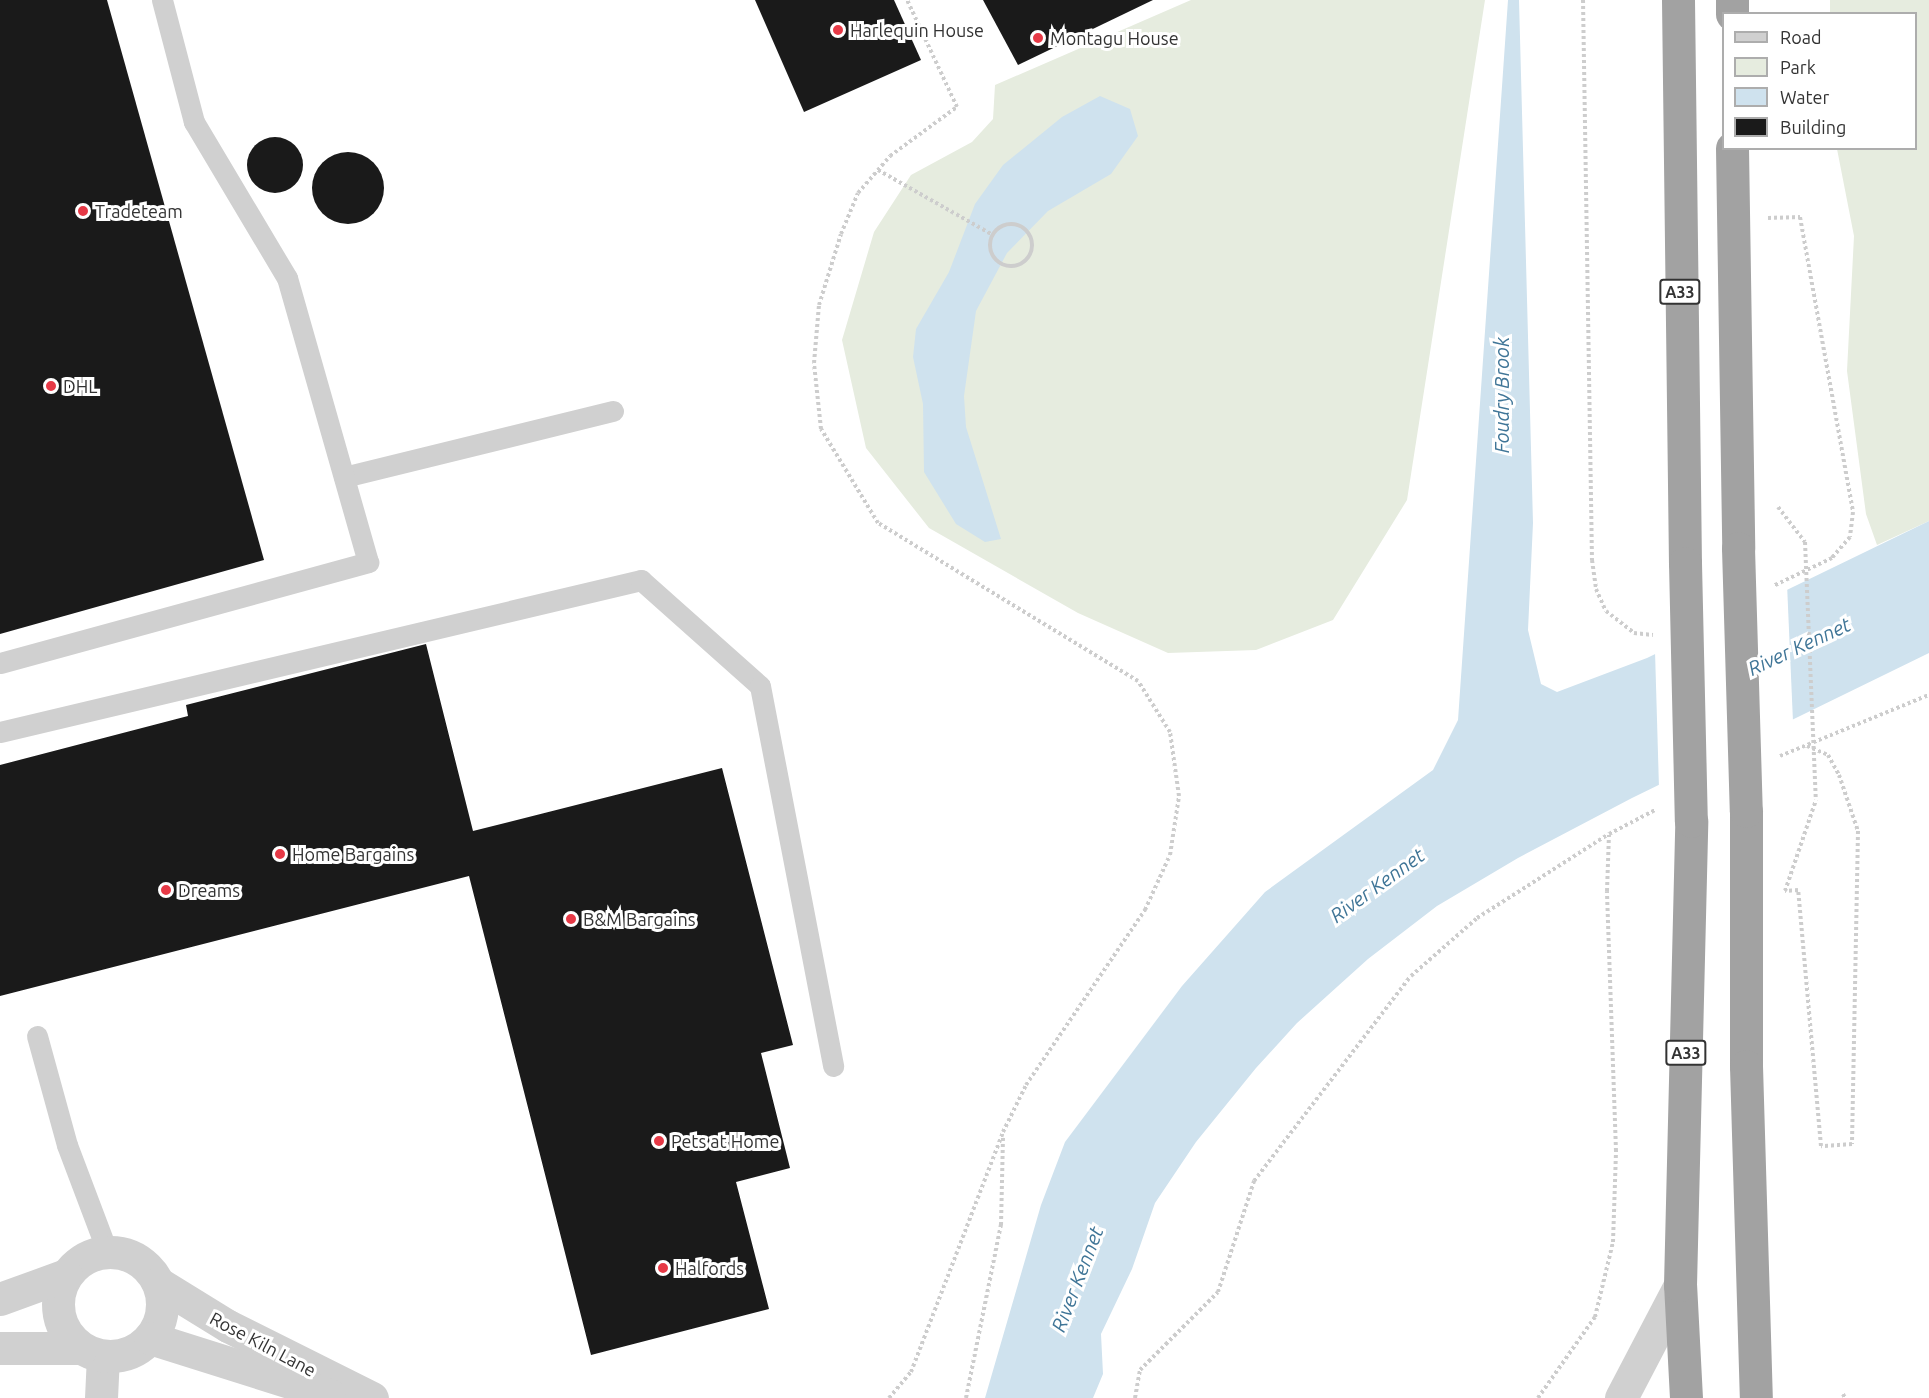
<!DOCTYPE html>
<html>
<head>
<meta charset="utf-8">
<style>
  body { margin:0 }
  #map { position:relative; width:1929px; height:1398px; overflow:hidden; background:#fff; font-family:Ubuntu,sans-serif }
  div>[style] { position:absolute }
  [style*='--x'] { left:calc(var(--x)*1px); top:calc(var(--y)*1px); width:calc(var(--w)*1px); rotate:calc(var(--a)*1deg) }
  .green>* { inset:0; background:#e6ecdf }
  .water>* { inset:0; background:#cfe2ee }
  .pier>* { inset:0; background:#fff }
  .building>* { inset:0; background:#1a1a1a }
  .round { border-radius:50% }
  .path>* { height:4px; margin-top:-2px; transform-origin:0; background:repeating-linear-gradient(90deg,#cdcdcd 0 3px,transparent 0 6px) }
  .path>.ring { margin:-2px; padding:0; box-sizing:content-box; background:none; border:4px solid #cdcdcd; border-radius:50% }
  .service>* { height:21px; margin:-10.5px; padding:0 10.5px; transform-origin:10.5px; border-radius:10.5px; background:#d0d0d0 }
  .minor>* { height:33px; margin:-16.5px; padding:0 16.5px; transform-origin:16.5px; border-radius:16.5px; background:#d0d0d0 }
  .tertiary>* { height:33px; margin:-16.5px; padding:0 16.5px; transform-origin:16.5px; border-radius:16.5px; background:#d0d0d0 }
  .tertiary>.ring { margin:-16.5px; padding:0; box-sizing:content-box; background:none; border:33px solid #d0d0d0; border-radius:50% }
  .trunk>* { height:33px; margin:-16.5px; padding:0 16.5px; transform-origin:16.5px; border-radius:16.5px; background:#a2a2a2 }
  .path-bridge>* { height:4px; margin-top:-2px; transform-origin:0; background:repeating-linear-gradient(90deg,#cdcdcd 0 3px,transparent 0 6px) }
  .trunk-bridge>* { height:33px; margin:-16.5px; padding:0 16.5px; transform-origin:16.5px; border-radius:16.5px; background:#a2a2a2 }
  .dots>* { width:16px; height:16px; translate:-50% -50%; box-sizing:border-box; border:3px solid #fff; border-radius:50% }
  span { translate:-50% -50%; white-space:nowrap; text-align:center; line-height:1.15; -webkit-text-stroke:6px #fff; paint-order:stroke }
  .shield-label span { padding:2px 4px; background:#fff; border:2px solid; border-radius:4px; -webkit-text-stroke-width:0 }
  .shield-label { font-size:16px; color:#333; font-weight:700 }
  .poi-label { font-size:18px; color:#333 }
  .left { translate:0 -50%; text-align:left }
  .street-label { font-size:18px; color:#333 }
  .water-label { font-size:20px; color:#3f7597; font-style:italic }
  .legend { position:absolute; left:1722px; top:12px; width:195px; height:138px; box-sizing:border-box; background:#fff; border:2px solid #adadad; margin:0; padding:8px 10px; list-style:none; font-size:18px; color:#333 }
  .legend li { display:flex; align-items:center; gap:12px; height:30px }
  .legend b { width:30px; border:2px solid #adadad }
</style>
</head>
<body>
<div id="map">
  <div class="green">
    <div style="clip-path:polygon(1191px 0,1485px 0,1407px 500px,1333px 620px,1256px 650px,1168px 653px,1078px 613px,929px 528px,866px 448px,842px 340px,874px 232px,911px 175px,972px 142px,993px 119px,995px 85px)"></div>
    <div style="clip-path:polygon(1830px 0,1929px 0,1929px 521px,1877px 545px,1866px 514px,1847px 371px,1854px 236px,1837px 149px,1916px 148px,1916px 14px,1830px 13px)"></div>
  </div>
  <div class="water">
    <div style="clip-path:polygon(1508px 0,1519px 0,1533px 523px,1528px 630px,1541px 684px,1557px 692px,1647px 658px,1929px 521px,1929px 653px,1632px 798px,1518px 858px,1437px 906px,1368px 959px,1297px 1023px,1256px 1068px,1196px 1142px,1155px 1203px,1132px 1269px,1101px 1334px,1103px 1374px,1093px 1398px,985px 1398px,1041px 1205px,1065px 1142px,1182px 986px,1265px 892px,1433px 770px,1458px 720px)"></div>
    <div style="clip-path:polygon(1100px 96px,1130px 109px,1138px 136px,1111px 174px,1048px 211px,1007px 253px,976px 311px,964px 396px,966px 427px,1001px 539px,985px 542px,956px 524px,924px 472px,923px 404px,913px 357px,916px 329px,949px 272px,975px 204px,1003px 165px,1062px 117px)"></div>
  </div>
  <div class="pier">
    <div style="clip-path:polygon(1787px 584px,1793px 722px,1659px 788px,1655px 651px)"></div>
  </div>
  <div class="building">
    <div style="clip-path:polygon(0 0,107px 0,264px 560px,0 634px)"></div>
    <div style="clip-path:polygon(755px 0,894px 0,921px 60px,804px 112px)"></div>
    <div style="clip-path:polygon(983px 0,1153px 0,1018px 65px)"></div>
    <div class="round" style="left:247px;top:137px;width:56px;height:56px"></div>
    <div class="round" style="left:312px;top:152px;width:72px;height:72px"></div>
    <div style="clip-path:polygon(426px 644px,473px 831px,722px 768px,793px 1045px,761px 1053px,790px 1168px,736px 1182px,769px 1309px,591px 1355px,469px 876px,0 996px,0 765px,188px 716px,186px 705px)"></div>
  </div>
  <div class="path">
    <div style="--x:1583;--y:0;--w:560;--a:89.08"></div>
    <div style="--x:1592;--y:560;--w:29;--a:82"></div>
    <div style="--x:1596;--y:589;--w:24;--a:66"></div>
    <div style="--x:1606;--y:611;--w:36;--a:38"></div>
    <div style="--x:1634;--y:633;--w:19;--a:6"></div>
    <div style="--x:878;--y:170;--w:132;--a:29.5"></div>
    <div style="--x:1768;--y:218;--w:32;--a:-2"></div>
    <div style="--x:1800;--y:217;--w:300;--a:79.8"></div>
    <div style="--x:1853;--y:512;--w:25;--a:97"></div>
    <div style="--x:1850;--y:537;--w:28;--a:131"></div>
    <div style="--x:1832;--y:558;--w:65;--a:154.6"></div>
    <div class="ring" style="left:990px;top:224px;width:38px;height:38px"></div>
    <div style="--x:1778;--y:507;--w:44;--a:52.4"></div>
    <div style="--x:1807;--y:746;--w:23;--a:23"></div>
    <div style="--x:1828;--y:755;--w:23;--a:61"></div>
    <div style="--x:1839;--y:775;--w:59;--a:71.3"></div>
    <div style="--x:1858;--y:831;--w:313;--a:91.1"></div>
    <div style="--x:1852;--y:1144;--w:31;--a:176"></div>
    <div style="--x:1821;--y:1146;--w:257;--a:-95.1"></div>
    <div style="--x:1798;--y:890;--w:13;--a:176"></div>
    <div style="--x:1785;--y:891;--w:96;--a:-71.2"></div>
    <div style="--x:1780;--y:756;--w:161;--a:-22.3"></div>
    <div style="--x:1843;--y:1394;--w:4;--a:63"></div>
    <div style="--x:889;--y:1398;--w:34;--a:-50"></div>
    <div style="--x:911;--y:1372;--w:257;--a:-69"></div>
    <div style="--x:1003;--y:1132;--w:52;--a:-63.9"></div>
    <div style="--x:1026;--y:1085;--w:212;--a:-55.8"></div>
    <div style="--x:1145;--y:910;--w:60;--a:-65.6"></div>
    <div style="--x:1170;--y:855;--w:60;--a:-81.3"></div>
    <div style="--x:1179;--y:796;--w:65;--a:-98"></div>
    <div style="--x:1170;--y:732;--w:60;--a:-122.1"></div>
    <div style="--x:1138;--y:681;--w:304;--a:-148.7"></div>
    <div style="--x:878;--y:523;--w:110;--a:-121.2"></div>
    <div style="--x:821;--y:429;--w:66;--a:-96.1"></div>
    <div style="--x:814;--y:363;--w:58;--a:-85.1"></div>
    <div style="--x:819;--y:305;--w:74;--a:-72.8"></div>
    <div style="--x:841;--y:234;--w:44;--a:-67.5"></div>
    <div style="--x:858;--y:193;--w:49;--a:-49.1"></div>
    <div style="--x:890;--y:156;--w:83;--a:-36.2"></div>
    <div style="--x:957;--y:107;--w:118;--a:-115"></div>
    <div style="--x:966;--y:1398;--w:177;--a:-78.6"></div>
    <div style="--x:1001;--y:1225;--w:90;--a:-88.7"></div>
    <div style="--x:1135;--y:1398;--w:28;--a:-80"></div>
    <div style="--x:1140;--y:1370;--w:110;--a:-45"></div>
    <div style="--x:1218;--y:1292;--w:117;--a:-72"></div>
    <div style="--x:1254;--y:1181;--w:258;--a:-52.6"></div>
    <div style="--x:1411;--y:976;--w:88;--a:-41.3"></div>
    <div style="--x:1477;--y:918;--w:156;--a:-32.5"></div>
    <div style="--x:1609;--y:834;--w:52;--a:-27.6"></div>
    <div style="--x:1538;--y:1398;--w:99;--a:-54.9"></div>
    <div style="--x:1595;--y:1317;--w:77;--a:-76.5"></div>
    <div style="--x:1613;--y:1242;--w:91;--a:-88.1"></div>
    <div style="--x:1616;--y:1151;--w:260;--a:-92"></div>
    <div style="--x:1607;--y:891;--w:56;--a:-88"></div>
  </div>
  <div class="service">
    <div style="--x:344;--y:477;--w:277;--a:-13.8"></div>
    <div style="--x:0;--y:663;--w:382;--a:-15.3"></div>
    <div style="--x:368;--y:562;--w:295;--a:-105.9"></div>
    <div style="--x:287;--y:278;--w:182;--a:-120.8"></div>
    <div style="--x:194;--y:122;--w:126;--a:-104.7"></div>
    <div style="--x:0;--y:732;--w:659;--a:-13.34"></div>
    <div style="--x:641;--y:580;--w:159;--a:41.7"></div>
    <div style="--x:760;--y:686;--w:387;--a:79.1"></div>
    <div style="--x:37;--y:1036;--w:113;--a:74.6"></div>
    <div style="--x:67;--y:1145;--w:113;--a:69.3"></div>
  </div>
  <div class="minor">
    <div style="--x:101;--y:1398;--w:42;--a:-87.3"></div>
  </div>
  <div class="tertiary">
    <div class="ring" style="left:58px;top:1252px;width:71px;height:71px"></div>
    <div style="--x:158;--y:1283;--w:82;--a:31.6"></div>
    <div style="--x:228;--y:1326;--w:161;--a:26.6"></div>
    <div style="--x:0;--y:1299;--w:70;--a:-20"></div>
    <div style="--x:150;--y:1338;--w:187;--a:17.5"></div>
    <div style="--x:0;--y:1348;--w:81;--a:0"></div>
    <div style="--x:1621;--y:1398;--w:127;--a:-62.4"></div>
  </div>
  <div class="trunk">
    <div style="--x:1678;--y:0;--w:563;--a:89.29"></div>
    <div style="--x:1732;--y:0;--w:14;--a:90"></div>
    <div style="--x:1732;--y:148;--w:400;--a:89.1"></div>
    <div style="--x:1746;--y:811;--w:255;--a:90"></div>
    <div style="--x:1746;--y:1066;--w:332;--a:88.3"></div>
    <div style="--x:1686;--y:1398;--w:113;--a:-93"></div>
    <div style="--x:1680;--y:1285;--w:464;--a:-88.6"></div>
  </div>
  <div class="path-bridge">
    <div style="--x:1805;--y:542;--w:258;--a:87.6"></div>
  </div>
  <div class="trunk-bridge">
    <div style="--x:1738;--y:548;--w:263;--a:88.3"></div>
    <div style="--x:1685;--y:563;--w:258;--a:88.7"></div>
  </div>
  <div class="dots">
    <div style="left:838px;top:30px;background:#e63946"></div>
    <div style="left:1038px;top:38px;background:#e63946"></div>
    <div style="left:83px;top:211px;background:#e63946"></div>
    <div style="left:51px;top:386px;background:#e63946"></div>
    <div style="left:280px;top:854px;background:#e63946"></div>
    <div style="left:166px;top:890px;background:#e63946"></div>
    <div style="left:571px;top:919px;background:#e63946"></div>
    <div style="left:659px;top:1141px;background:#e63946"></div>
    <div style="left:663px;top:1268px;background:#e63946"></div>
  </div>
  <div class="shield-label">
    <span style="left:1680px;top:292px">A33</span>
    <span style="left:1686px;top:1053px">A33</span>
  </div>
  <div class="poi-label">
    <span class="left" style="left:850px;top:30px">Harlequin House</span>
    <span class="left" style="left:1050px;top:38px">Montagu House</span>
    <span class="left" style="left:95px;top:211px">Tradeteam</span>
    <span class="left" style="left:63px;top:386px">DHL</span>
    <span class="left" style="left:292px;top:854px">Home Bargains</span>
    <span class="left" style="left:178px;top:890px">Dreams</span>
    <span class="left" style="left:583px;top:919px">B&amp;M Bargains</span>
    <span class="left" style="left:671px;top:1141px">Pets at Home</span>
    <span class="left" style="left:675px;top:1268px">Halfords</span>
  </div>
  <div class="street-label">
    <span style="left:263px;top:1344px;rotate:28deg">Rose Kiln Lane</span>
  </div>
  <div class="water-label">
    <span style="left:1501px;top:395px;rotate:-90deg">Foudry Brook</span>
    <span style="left:1799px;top:646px;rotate:-25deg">River Kennet</span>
    <span style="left:1377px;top:885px;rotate:-36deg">River Kennet</span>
    <span style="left:1077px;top:1279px;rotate:-69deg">River Kennet</span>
  </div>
  <ul class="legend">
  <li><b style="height:8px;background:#d0d0d0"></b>Road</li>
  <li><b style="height:16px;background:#e6ecdf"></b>Park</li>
  <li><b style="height:16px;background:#cfe2ee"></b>Water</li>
  <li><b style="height:16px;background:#1a1a1a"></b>Building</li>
  </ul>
</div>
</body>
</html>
